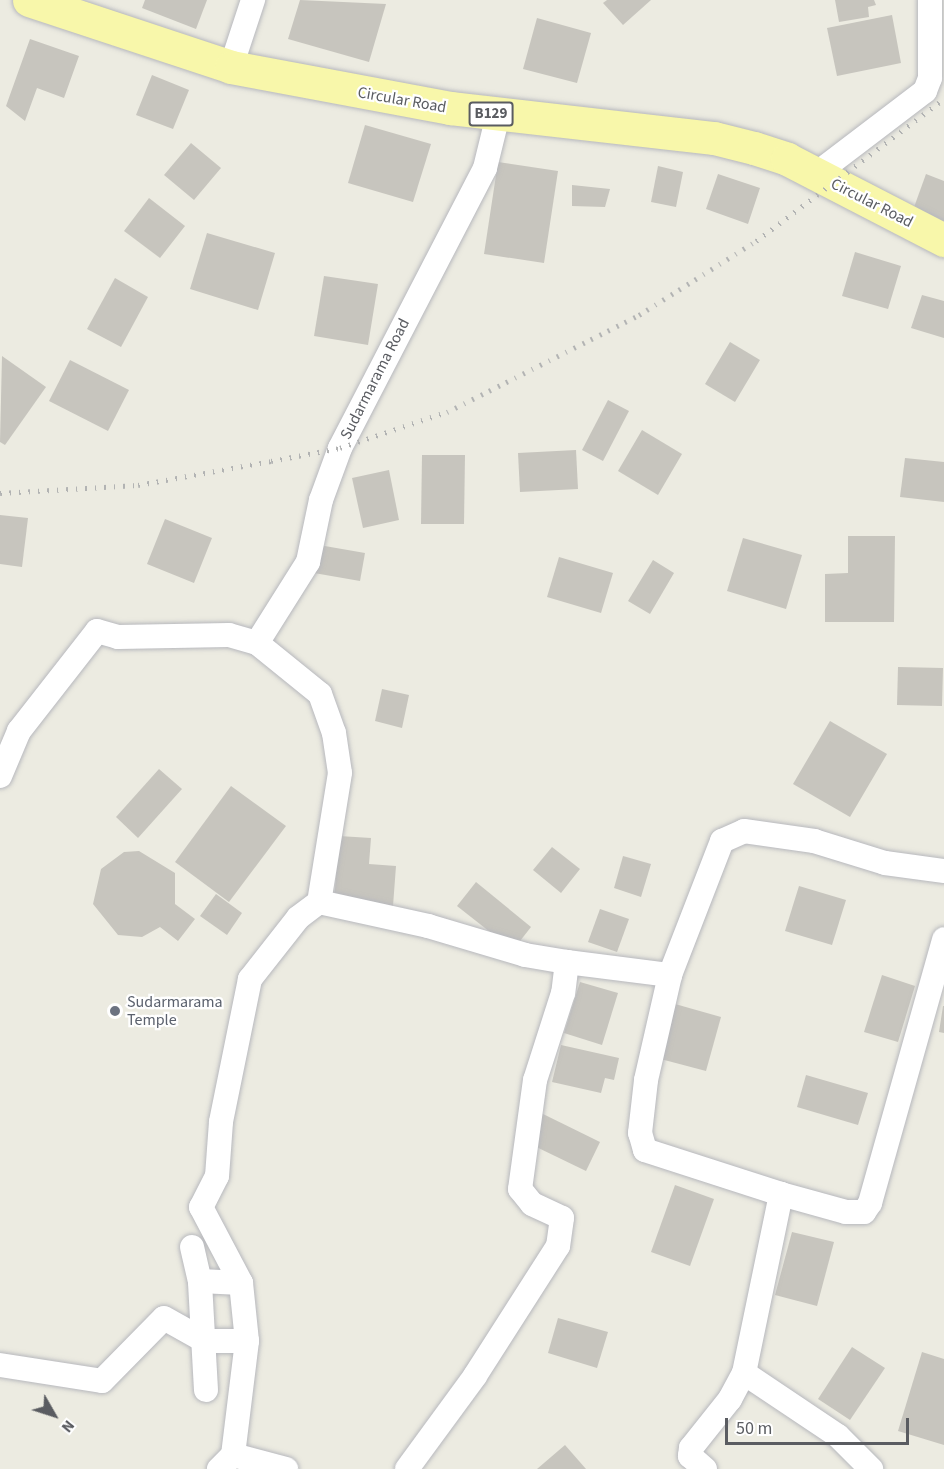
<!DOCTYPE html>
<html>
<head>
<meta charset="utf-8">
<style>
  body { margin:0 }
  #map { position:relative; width:944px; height:1469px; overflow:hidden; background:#ecebe1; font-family:"Source Sans 3",sans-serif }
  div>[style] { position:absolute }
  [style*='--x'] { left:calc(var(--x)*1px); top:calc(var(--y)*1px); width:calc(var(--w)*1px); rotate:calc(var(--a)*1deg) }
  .building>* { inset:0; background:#c7c5be }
  .roads { filter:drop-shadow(0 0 2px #b7b8bd) drop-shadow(0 0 2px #b7b8bd) }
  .street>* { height:24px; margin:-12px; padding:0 12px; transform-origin:12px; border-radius:12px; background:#fff }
  .primary>* { height:33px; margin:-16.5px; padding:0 16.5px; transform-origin:16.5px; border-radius:16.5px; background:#f8f7aa }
  .rail>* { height:4.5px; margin-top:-2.25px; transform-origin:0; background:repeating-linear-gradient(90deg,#b2b3b3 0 1.5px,transparent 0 9.5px) }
  .dots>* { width:16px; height:16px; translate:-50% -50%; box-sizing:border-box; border:3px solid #fff; border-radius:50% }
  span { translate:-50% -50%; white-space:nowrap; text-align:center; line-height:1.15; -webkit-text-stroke:4.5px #fff; paint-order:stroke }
  .shield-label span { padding:2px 4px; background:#fff; border:2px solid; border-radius:4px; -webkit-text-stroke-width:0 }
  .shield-label { font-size:15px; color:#5a5c61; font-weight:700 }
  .street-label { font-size:16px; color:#5a5c61 }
  .worship-label { font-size:16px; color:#5b616d }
  .left { translate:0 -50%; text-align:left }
  .north { position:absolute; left:24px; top:1385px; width:60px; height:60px; -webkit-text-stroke:4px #fff; paint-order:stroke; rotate:129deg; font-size:16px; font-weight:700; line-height:24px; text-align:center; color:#5a5c61 }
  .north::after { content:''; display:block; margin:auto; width:21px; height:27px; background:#5a5c61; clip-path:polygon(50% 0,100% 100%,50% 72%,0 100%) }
  .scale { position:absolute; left:725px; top:1418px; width:184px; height:27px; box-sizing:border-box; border:3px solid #5a5c61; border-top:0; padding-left:8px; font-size:18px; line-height:21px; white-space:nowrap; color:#5a5c61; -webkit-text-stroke:4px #fff; paint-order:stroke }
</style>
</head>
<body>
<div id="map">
  <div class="building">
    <div style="clip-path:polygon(145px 0,207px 0,196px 29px,142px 8px)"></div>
    <div style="clip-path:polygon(300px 0,386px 4px,369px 62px,288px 39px)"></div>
    <div style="clip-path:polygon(607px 0,651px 0,623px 25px,603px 3px)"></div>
    <div style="clip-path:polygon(835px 0,874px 0,876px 5px,868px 7px,869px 17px,839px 22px)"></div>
    <div style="clip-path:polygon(892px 15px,901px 63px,837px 76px,827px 28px)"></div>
    <div style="clip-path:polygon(537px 18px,591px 33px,577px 83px,523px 69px)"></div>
    <div style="clip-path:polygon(30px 39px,79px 56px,64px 98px,37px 88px,25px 121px,6px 106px)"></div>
    <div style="clip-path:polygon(152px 75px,189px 90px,173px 129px,136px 115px)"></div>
    <div style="clip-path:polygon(365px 125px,431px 144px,413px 202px,348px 183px)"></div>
    <div style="clip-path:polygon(191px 143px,221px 168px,194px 200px,164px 175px)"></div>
    <div style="clip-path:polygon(498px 162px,558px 171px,544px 263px,484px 254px)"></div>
    <div style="clip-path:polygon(658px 166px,683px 172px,676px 207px,651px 202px)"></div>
    <div style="clip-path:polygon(718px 174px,760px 188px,748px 224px,706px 209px)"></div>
    <div style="clip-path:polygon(926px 174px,944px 181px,944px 225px,913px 210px)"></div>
    <div style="clip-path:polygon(572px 185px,610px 189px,605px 207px,572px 206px)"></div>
    <div style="clip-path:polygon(149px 198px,185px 226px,160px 258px,124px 231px)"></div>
    <div style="clip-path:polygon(207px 233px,275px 253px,258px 310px,190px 289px)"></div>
    <div style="clip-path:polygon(855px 252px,901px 266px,888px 309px,842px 296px)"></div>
    <div style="clip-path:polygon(324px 276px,378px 284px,368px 345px,314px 336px)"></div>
    <div style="clip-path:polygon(115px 278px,148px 297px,121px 347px,87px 329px)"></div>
    <div style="clip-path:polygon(922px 295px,944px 301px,944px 338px,911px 328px)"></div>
    <div style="clip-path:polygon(730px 342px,760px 360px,735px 402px,705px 384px)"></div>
    <div style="clip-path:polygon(2px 356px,46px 387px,5px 445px,0 442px)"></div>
    <div style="clip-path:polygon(70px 360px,129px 390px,108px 431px,49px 401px)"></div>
    <div style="clip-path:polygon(608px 400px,629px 411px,603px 461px,582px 450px)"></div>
    <div style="clip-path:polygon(642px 430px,682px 454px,658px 495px,618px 471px)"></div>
    <div style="clip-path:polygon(576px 450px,578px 489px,520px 492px,518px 453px)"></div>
    <div style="clip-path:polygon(422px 455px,465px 455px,464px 524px,421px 524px)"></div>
    <div style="clip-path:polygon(905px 458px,944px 462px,944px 502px,900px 497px)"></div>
    <div style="clip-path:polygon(389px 470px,399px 520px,363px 528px,352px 478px)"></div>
    <div style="clip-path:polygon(0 515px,28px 518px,22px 567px,0 564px)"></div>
    <div style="clip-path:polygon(165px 519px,212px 538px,194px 583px,147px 564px)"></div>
    <div style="clip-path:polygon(848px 536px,895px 536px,894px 622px,825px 622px,825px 574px,848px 573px)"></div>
    <div style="clip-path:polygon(743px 538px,802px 555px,786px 609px,727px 591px)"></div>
    <div style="clip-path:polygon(319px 545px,365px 553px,360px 581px,314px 573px)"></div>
    <div style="clip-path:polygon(559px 557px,613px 573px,601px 613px,547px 597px)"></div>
    <div style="clip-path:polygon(653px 560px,674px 573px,650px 614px,628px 601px)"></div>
    <div style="clip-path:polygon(898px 667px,943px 668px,942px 706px,897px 705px)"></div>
    <div style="clip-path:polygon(382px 689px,409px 695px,402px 728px,375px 721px)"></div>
    <div style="clip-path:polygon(830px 721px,887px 754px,850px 817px,793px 784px)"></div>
    <div style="clip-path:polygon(159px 769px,182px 789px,138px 838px,116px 817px)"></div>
    <div style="clip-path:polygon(231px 786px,286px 826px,229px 902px,175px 862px)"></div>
    <div style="clip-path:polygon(339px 836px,371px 838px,369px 864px,396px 866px,393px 906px,334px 902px)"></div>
    <div style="clip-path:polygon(552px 847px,580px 869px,561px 893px,533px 870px)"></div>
    <div style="clip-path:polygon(139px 851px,175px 873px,175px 904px,195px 919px,178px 941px,160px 927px,142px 937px,118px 935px,93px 904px,101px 869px,124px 852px)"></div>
    <div style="clip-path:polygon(623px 856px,651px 864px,641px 897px,614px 888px)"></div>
    <div style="clip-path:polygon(476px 882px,531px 927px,513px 950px,457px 906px)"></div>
    <div style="clip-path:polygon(799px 886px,846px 900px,832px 945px,785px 931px)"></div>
    <div style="clip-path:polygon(216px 894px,242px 913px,227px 935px,200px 916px)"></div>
    <div style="clip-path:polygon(600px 909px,629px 919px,617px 952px,588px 942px)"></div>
    <div style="clip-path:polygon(882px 975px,915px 986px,898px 1042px,864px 1032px)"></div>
    <div style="clip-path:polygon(580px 982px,618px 993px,602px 1045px,564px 1033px)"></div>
    <div style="clip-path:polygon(668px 1002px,721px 1017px,706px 1071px,653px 1057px)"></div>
    <div style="clip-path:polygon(943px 1006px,944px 1006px,944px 1033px,939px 1032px)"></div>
    <div style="clip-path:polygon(561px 1045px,619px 1058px,614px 1080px,605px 1078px,601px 1093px,552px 1082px)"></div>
    <div style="clip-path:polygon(806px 1075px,868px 1093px,858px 1125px,797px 1107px)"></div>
    <div style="clip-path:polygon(541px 1113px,600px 1142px,586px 1171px,526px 1142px)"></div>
    <div style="clip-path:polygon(675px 1185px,714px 1199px,690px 1266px,651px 1252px)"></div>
    <div style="clip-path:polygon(792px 1232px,834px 1242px,817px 1306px,775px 1295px)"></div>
    <div style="clip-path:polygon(558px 1318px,608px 1332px,597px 1368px,548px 1353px)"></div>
    <div style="clip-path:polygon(852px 1347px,885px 1368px,850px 1420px,818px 1399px)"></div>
    <div style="clip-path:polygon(922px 1352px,944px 1359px,944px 1445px,898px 1431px)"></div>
    <div style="clip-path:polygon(565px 1445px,586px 1469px,537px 1469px)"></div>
  </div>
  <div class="roads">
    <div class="street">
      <div style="--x:231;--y:67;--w:71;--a:-71.8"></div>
      <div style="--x:816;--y:174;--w:137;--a:-37.3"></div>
      <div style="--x:925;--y:91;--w:14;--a:-69"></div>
      <div style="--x:930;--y:78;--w:78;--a:-90"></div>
      <div style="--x:257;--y:643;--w:96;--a:-57.8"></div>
      <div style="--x:308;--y:562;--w:63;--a:-78.2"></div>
      <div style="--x:321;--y:500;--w:55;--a:-69.9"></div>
      <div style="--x:340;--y:448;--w:315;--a:-62.6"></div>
      <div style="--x:485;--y:168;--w:55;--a:-76.2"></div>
      <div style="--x:0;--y:776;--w:49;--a:-67.1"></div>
      <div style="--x:19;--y:731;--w:127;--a:-52"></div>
      <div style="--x:97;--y:631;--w:22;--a:16"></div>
      <div style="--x:118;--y:637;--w:111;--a:-1"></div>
      <div style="--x:229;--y:635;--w:29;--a:16"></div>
      <div style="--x:257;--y:643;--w:81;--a:39"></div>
      <div style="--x:320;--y:694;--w:41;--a:70.3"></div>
      <div style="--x:334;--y:733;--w:40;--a:81.5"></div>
      <div style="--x:340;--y:773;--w:131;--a:99.2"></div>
      <div style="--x:319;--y:902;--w:26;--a:143"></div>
      <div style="--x:298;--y:918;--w:78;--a:128.2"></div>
      <div style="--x:250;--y:979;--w:146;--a:101.5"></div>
      <div style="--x:221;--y:1122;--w:54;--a:94.2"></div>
      <div style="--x:217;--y:1176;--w:35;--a:117"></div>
      <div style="--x:201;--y:1207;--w:86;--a:62.2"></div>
      <div style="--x:241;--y:1283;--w:58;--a:84.1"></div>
      <div style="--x:247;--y:1341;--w:115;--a:97"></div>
      <div style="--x:233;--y:1455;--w:20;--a:135"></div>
      <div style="--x:319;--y:902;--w:112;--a:12.4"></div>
      <div style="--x:428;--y:926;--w:101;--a:16.6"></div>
      <div style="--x:525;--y:955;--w:43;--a:9.5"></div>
      <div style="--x:567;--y:962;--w:31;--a:97"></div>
      <div style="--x:563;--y:993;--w:91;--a:107.8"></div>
      <div style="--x:535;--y:1080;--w:110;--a:97.8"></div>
      <div style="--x:520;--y:1189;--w:19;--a:51"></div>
      <div style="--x:532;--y:1204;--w:33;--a:25"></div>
      <div style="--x:562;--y:1218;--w:28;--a:98"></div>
      <div style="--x:558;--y:1246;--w:154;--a:122.6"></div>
      <div style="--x:475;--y:1376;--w:115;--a:126.2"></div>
      <div style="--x:567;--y:962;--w:104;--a:7.2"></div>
      <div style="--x:781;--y:1194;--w:143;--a:-162.1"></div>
      <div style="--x:645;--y:1150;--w:18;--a:-106"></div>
      <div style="--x:640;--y:1133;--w:53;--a:-83.5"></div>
      <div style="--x:646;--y:1080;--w:108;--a:-77.1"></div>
      <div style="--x:670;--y:975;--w:144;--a:-68.8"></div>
      <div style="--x:722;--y:841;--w:24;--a:-24"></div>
      <div style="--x:744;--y:831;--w:71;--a:8.1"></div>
      <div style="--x:814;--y:841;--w:74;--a:17.2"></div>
      <div style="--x:885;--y:863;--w:60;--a:7.7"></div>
      <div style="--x:192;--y:1247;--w:35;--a:77"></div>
      <div style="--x:0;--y:1365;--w:103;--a:8.9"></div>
      <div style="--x:102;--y:1381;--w:88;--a:-45.5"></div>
      <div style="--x:164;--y:1318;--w:47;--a:29.3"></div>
      <div style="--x:205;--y:1341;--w:42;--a:0"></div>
      <div style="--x:744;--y:1373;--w:183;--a:-78.3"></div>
      <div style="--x:781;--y:1194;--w:67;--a:15.5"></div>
      <div style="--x:846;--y:1212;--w:18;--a:0"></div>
      <div style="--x:864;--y:1212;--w:11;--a:-56"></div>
      <div style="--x:870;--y:1203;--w:274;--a:-74.3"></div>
      <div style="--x:206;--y:1390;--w:109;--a:-93.2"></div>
      <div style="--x:200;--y:1281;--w:41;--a:2.8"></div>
      <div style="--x:233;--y:1455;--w:55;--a:14.8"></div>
      <div style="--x:705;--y:1469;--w:20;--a:-139"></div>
      <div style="--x:690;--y:1456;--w:8;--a:-83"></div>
      <div style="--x:691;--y:1448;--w:63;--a:-51.5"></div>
      <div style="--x:730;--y:1399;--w:30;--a:-62"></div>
      <div style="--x:744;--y:1373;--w:113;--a:33.8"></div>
      <div style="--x:838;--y:1436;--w:47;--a:45"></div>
    </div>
    <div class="primary">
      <div style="--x:29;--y:0;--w:213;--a:18.3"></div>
      <div style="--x:231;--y:67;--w:223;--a:10.6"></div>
      <div style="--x:450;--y:108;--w:266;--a:6.5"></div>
      <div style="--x:714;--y:138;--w:41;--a:14"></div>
      <div style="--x:754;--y:148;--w:35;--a:18"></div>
      <div style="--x:787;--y:159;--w:177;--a:27.3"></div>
    </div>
  </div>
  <div class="rail">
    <div style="--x:0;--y:493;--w:138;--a:-3.3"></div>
    <div style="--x:138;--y:485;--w:135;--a:-10.2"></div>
    <div style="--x:271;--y:461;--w:70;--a:-10.7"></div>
    <div style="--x:340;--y:448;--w:113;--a:-18.6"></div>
    <div style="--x:447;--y:412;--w:215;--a:-26.8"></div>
    <div style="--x:639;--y:315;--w:138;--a:-32.3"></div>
    <div style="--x:756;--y:241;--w:236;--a:-37.1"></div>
  </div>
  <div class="dots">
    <div style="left:115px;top:1011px;background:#6b7280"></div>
  </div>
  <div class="shield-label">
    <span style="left:491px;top:114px">B129</span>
  </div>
  <div class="street-label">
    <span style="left:402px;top:100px;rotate:10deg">Circular Road</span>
    <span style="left:872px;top:203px;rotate:27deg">Circular Road</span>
    <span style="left:375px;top:379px;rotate:-63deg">Sudarmarama Road</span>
  </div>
  <div class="worship-label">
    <span class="left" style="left:127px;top:1011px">Sudarmarama<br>Temple</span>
  </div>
  <div class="north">N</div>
  <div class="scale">50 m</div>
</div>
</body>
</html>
